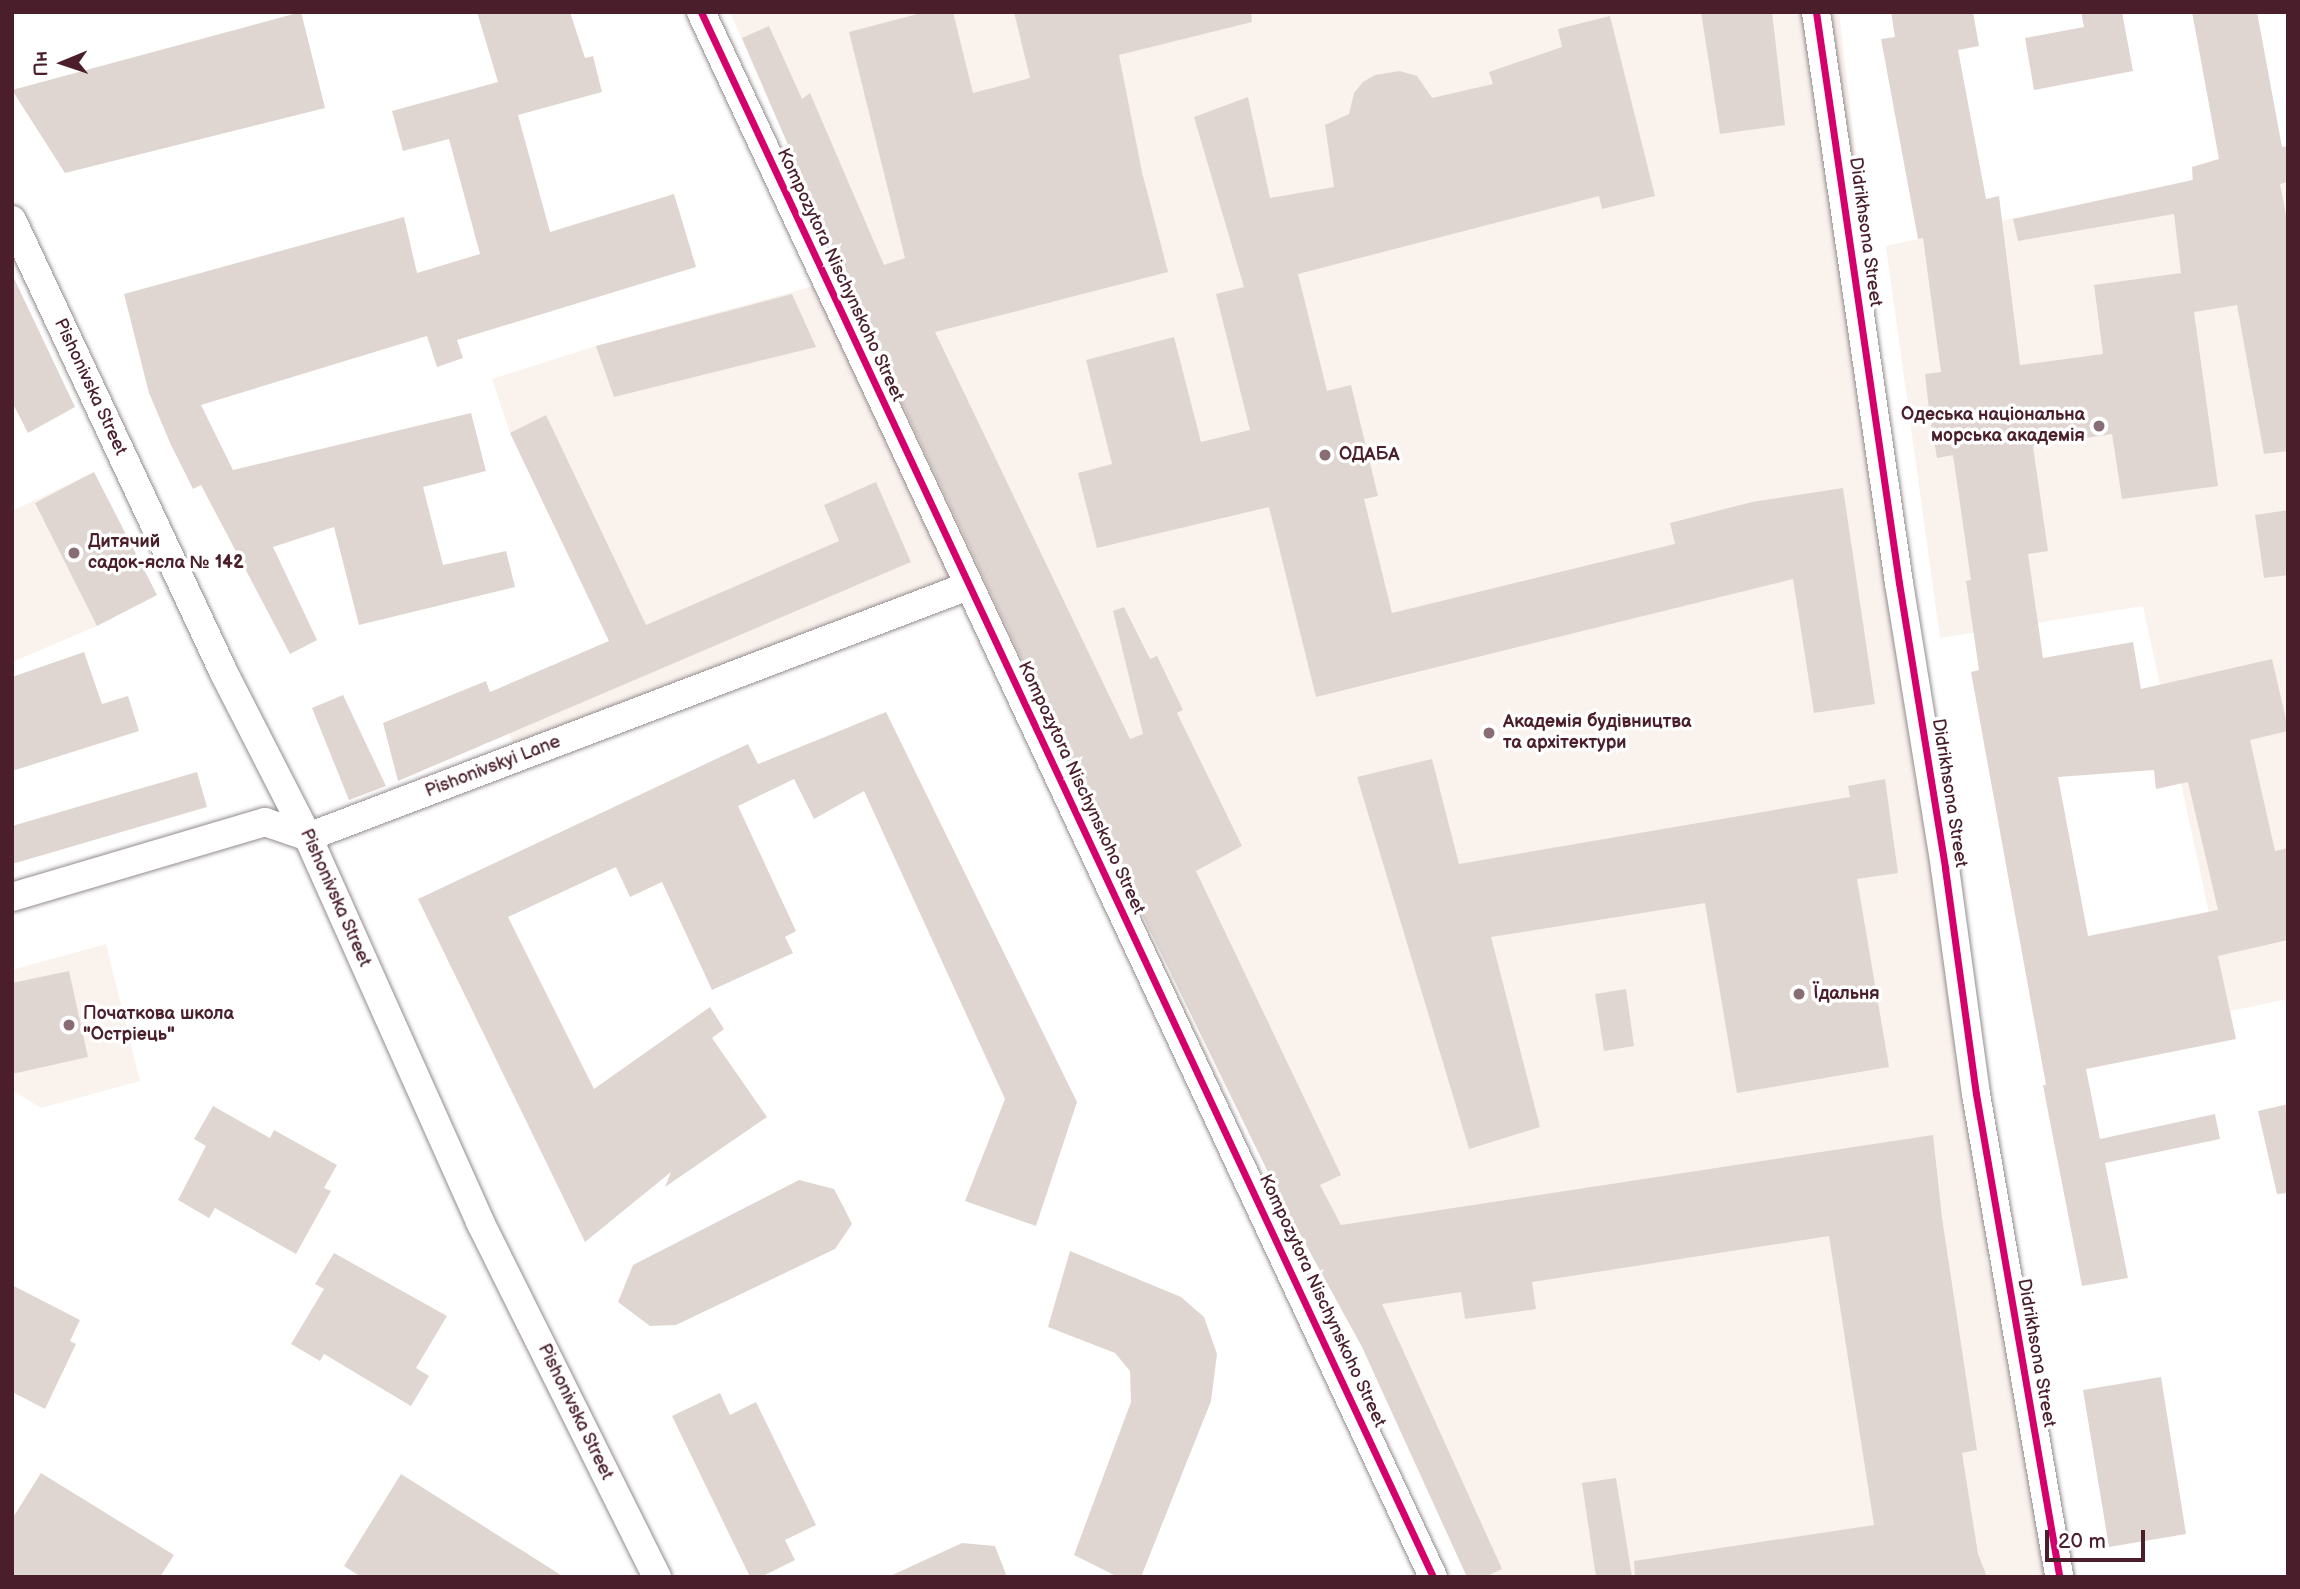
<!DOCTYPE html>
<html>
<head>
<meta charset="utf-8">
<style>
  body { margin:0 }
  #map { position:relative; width:2300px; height:1589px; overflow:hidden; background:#fff; font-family:"Balsamiq Sans",sans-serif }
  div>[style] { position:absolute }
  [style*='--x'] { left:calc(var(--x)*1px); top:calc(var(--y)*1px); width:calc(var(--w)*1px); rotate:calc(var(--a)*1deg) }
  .built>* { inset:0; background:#faf2ed }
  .building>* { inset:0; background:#e0d6d1 }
  .roads { filter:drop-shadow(0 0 2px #948c8e) drop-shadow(0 0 2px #948c8e) }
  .minor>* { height:28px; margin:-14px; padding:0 14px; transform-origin:14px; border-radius:14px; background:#fff }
  .cycleway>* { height:7px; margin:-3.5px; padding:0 3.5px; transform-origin:3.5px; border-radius:3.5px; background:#d6006c }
  .dots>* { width:19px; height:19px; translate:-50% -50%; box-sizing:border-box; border:4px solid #fff; border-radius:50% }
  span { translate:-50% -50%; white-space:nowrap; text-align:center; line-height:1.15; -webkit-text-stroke:7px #fff; paint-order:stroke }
  .street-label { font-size:18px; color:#4a1f2b }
  .poi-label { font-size:18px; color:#4a1f2b; font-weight:700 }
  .right { translate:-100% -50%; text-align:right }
  .left { translate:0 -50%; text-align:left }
  .frame { position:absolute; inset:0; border:14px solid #4a1f2b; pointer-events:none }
  .north { position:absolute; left:28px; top:28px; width:70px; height:70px; -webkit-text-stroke:5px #fff; paint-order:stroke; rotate:268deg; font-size:19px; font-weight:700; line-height:28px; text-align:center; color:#4a1f2b }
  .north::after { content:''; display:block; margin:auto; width:24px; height:32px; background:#4a1f2b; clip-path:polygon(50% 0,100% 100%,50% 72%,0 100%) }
  .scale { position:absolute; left:2045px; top:1530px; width:100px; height:32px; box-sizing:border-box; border:4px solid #4a1f2b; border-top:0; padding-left:9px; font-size:21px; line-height:24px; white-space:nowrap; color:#4a1f2b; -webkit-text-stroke:5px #fff; paint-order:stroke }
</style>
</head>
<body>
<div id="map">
  <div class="built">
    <div style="clip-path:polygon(730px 12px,1839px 12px,1968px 1115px,1991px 1252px,1986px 1258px,1988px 1269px,1994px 1272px,2047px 1577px,1467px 1577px,1363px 1349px,1306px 1242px,864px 351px,876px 347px)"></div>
    <div style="clip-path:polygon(2288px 146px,2288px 999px,2230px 1011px,2143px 606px,1940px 638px,1886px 246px,2192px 180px,2192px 167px)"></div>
    <div style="clip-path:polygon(825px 283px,966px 586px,519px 757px,490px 692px,612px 642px,510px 433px,492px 379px,596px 346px)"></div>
    <div style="clip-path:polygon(94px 472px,157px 595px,97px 626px,12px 662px,12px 511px)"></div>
    <div style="clip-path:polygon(106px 944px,140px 1081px,41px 1108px,12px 1090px,12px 970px)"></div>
  </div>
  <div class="building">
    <div style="clip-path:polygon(301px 12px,325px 108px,65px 173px,12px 90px)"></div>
    <div style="clip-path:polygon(477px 12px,570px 12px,585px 58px,593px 56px,602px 92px,518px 115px,550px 232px,674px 194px,696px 267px,457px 340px,463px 358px,437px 367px,427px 336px,201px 405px,233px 470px,471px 413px,486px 471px,423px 487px,443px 565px,506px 551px,515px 587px,359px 625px,334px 527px,273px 547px,317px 640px,290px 654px,201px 485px,193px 489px,171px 445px,149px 393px,124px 294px,404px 217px,417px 273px,480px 254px,449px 139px,403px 151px,392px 111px,498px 82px)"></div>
    <div style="clip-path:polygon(925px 12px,953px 12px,973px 93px,1030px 78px,1014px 12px,1251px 12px,1252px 22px,1119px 55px,1142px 172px,1168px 272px,935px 332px,1130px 739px,1143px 734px,1113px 611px,1124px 607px,1150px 659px,1157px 656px,1183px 710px,1177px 713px,1242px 846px,1196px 871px,1341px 1175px,1320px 1185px,1341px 1225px,1933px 1135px,1942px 1218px,1977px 1450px,1962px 1453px,1978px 1554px,1987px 1577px,1635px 1577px,1634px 1561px,1874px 1525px,1829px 1236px,1532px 1282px,1536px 1309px,1465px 1319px,1461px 1292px,1382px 1304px,1502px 1569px,1485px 1577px,1467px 1577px,1362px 1347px,1283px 1203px,1134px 898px,867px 328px,742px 38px,769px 26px,802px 99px,810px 93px,884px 265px,905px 258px,849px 32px)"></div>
    <div style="clip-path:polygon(1701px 12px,1772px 12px,1785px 125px,1720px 134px)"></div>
    <div style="clip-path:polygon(evenodd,1891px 12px,1973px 12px,1979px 46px,1958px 50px,1986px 199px,1999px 196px,2020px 365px,2103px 354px,2094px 285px,2181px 273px,2174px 214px,2018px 241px,2013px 219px,2193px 180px,2192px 167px,2219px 159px,2192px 12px,2257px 12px,2282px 147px,2288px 146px,2288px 182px,2280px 184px,2288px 225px,2288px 451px,2264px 454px,2237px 305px,2194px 312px,2218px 486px,2122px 499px,2112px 434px,2033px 446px,2048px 551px,2028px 554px,2043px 658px,2133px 642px,2141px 689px,2272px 659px,2288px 728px,2288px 731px,2250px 740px,2275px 851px,2288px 848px,2288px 940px,2218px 956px,2236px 1039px,2086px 1069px,2100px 1139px,2215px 1114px,2220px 1139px,2105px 1163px,2128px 1278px,2082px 1286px,2050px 1122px,2043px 1085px,2046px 1085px,1971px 672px,1979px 670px,1966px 581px,1971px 580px,1953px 455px,1937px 458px,1930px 418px,1925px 374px,1941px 372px,1923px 238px,1918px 239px,1881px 39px,1895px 37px,1891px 12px,2154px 770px,2156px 789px,2188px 782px,2218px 910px,2088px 936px,2058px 777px,2154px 770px)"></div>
    <div style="clip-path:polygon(2081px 12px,2122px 12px,2133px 71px,2034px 90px,2025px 38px,2084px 27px)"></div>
    <div style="clip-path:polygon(1610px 16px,1655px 196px,1602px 209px,1599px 196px,1298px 274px,1327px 391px,1351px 385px,1378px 496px,1364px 499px,1392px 613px,1675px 544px,1670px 523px,1752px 502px,1843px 488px,1875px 704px,1814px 713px,1793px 579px,1316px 697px,1269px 507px,1097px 548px,1078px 473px,1112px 464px,1086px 360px,1174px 337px,1201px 442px,1250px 430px,1216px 294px,1244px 287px,1194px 117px,1248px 97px,1270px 198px,1334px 187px,1325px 125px,1349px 114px,1354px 93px,1363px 82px,1375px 75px,1400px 71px,1417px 76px,1432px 98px,1493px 84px,1489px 72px,1562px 47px,1558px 29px)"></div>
    <div style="clip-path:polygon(12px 274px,75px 407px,28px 433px,12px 402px)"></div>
    <div style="clip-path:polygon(792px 294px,816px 347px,614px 397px,596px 346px)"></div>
    <div style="clip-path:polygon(546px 415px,646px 625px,839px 541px,824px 505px,876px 482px,911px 562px,398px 781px,383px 723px,486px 681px,490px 692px,609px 641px,510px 433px)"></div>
    <div style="clip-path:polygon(94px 472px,157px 595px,97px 626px,35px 503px)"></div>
    <div style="clip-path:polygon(2288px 510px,2288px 575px,2264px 578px,2255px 515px)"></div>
    <div style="clip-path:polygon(84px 652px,102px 704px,128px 696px,139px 731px,12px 771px,12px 677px)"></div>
    <div style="clip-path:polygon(343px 695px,386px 786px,349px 800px,312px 708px)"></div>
    <div style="clip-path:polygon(886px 712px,1077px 1102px,1036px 1226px,965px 1201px,1005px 1099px,864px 791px,814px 819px,794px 779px,738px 806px,796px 931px,785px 937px,793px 953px,712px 990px,662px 882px,630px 897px,616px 867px,508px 917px,594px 1089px,710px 1007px,724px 1029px,712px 1038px,767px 1117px,665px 1187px,671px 1172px,585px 1242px,418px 899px,748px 744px,758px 764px)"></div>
    <div style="clip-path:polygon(1432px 759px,1459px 864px,1850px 797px,1848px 786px,1885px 779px,1898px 873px,1857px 879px,1889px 1067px,1737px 1093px,1705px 903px,1491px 937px,1540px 1127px,1469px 1149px,1357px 777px)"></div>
    <div style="clip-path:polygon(197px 772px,207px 807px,12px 864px,12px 826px)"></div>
    <div style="clip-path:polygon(69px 971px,88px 1057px,12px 1074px,12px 983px)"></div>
    <div style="clip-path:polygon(1626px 989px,1634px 1046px,1604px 1051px,1595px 994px)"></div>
    <div style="clip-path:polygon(2288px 1104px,2288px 1193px,2277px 1194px,2258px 1111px)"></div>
    <div style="clip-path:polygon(213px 1106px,270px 1138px,274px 1130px,337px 1165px,324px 1188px,331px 1191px,296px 1254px,215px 1208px,209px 1218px,178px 1200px,206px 1146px,194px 1139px)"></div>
    <div style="clip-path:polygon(799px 1180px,834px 1189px,843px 1206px,852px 1224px,835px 1249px,676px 1325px,650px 1326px,618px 1302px,633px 1265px)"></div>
    <div style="clip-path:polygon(1070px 1251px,1181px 1297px,1204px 1317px,1217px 1354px,1211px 1401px,1141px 1577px,1118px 1577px,1074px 1555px,1131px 1402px,1130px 1371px,1115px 1353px,1048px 1327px)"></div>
    <div style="clip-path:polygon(334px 1253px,447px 1316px,416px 1368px,429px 1376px,411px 1406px,324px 1354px,320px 1361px,291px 1344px,324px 1289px,315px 1284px)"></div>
    <div style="clip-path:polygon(12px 1285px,80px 1320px,70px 1341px,76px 1344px,45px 1409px,12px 1392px)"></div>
    <div style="clip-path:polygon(2161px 1377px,2186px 1534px,2109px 1547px,2083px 1390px)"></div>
    <div style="clip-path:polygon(720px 1393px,730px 1415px,756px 1402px,816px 1525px,785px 1540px,795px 1560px,761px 1577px,750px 1577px,672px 1416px)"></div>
    <div style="clip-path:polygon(41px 1473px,174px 1555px,160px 1577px,12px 1577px,12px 1519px)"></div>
    <div style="clip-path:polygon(401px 1474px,564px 1577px,361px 1577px,344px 1566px)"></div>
    <div style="clip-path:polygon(1616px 1478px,1632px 1577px,1596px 1577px,1582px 1483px)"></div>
    <div style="clip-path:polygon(962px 1543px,995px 1546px,1007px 1577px,888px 1577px)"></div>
  </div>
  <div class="roads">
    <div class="minor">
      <div style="--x:701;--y:12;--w:1728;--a:64.93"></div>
      <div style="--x:1816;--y:12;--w:577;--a:81.73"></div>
      <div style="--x:1899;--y:583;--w:289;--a:80.8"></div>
      <div style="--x:1945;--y:868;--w:228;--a:82.2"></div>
      <div style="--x:1976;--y:1094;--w:490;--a:80.2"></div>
      <div style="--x:12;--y:220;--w:500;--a:64.92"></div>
      <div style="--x:224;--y:673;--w:184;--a:62.9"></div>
      <div style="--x:308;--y:837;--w:422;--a:65.9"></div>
      <div style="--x:480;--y:1222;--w:397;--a:63.5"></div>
      <div style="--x:12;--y:897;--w:264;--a:-16.5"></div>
      <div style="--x:265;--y:822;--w:46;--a:19.2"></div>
      <div style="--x:308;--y:837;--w:706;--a:-20.82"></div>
    </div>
  </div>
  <div class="cycleway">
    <div style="--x:701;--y:12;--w:1728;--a:64.93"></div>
    <div style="--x:1816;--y:12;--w:577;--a:81.73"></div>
    <div style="--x:1899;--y:583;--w:289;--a:80.8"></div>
    <div style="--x:1945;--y:868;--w:228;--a:82.2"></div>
    <div style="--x:1976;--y:1094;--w:490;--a:80.2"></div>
  </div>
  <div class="dots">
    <div style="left:2099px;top:426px;background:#896d75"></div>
    <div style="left:1325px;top:455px;background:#896d75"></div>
    <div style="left:74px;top:553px;background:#896d75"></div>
    <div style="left:1489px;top:733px;background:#896d75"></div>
    <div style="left:1799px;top:994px;background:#896d75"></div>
    <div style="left:69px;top:1025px;background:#896d75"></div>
  </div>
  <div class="street-label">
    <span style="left:1865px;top:232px;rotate:82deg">Didrikhsona Street</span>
    <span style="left:840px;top:275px;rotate:65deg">Kompozytora Nischynskoho Street</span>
    <span style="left:90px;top:387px;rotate:65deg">Pishonivska Street</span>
    <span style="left:493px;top:767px;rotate:-21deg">Pishonivskyi Lane</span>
    <span style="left:1081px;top:788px;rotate:65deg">Kompozytora Nischynskoho Street</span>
    <span style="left:1949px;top:793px;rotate:81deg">Didrikhsona Street</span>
    <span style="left:335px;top:898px;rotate:66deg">Pishonivska Street</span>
    <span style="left:1322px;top:1301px;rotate:65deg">Kompozytora Nischynskoho Street</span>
    <span style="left:2036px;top:1353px;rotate:80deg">Didrikhsona Street</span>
    <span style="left:575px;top:1412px;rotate:64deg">Pishonivska Street</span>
  </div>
  <div class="poi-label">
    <span class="right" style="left:2085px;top:426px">Одеська національна<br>морська академія</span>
    <span class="left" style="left:1339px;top:455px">ОДАБА</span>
    <span class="left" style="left:88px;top:553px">Дитячий<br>садок-ясла № 142</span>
    <span class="left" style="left:1503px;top:733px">Академія будівництва<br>та архітектури</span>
    <span class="left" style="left:1813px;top:994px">Їдальня</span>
    <span class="left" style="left:83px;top:1025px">Початкова школа<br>"Остріець"</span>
  </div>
  <div class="frame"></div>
  <div class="north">Пн</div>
  <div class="scale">20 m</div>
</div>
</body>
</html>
